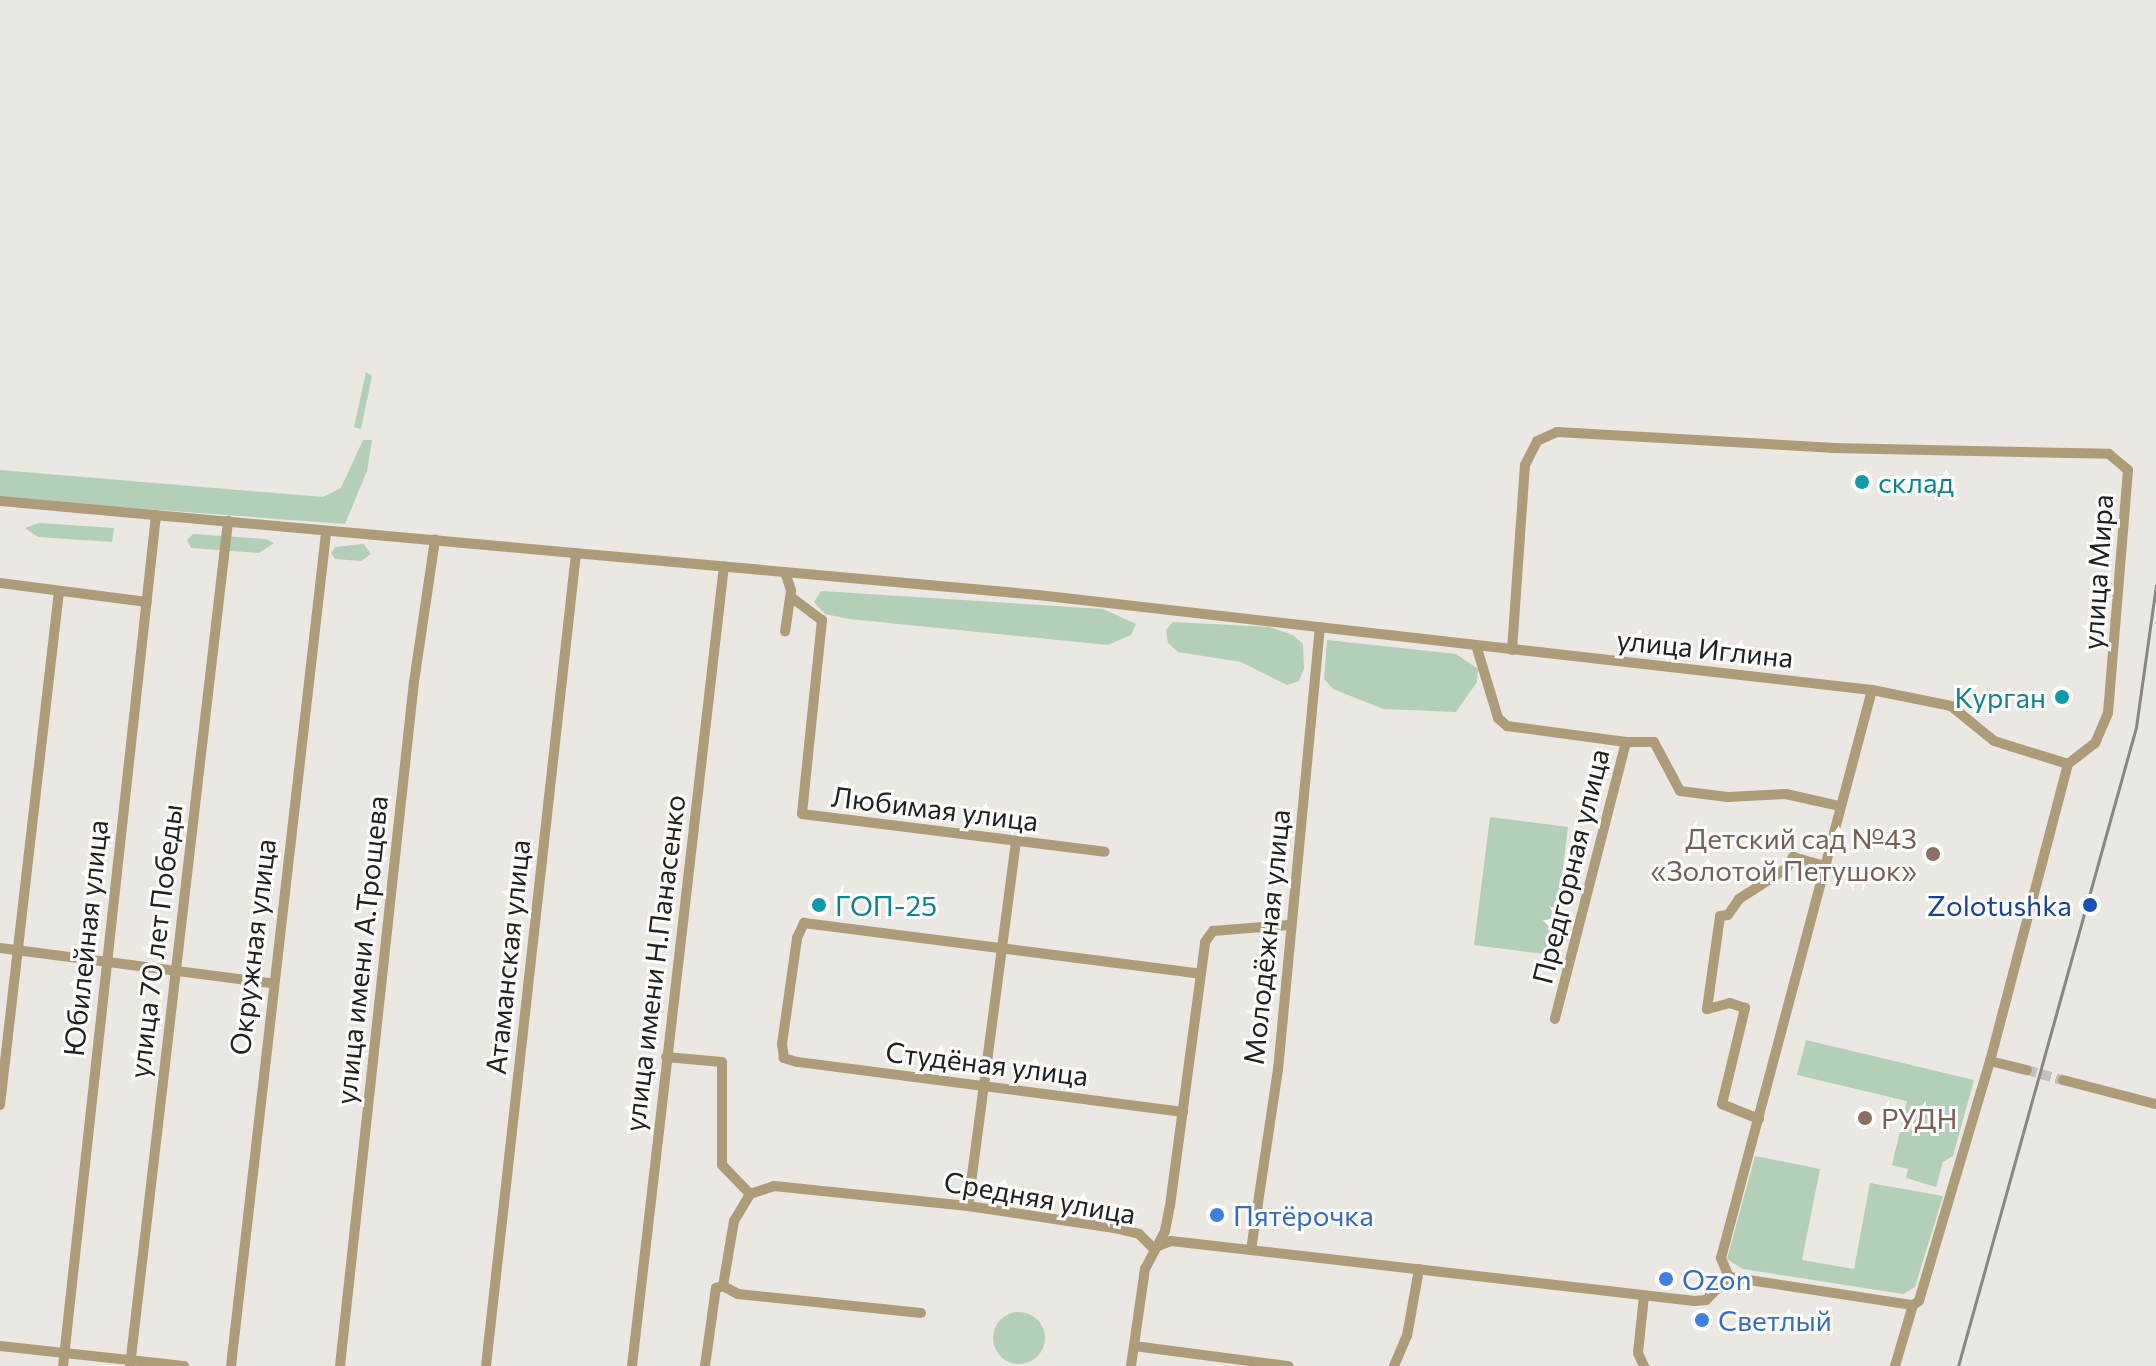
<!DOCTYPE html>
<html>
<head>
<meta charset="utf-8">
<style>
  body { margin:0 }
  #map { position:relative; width:2156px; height:1366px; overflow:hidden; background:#ebe7e2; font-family:Commissioner,sans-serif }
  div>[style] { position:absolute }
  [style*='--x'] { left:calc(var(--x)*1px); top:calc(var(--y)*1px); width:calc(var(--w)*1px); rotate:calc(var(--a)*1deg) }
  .green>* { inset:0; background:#b3cfb8 }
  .round { border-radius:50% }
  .minor-tunnel>* { height:10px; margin-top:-5px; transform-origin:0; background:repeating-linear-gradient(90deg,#c3bfbb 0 10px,transparent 0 15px) }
  .minor>* { height:10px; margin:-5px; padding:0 5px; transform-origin:5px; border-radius:5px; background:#ad9c7a }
  .rail>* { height:3px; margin:-1.5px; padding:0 1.5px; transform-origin:1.5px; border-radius:1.5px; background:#898683 }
  .dots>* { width:22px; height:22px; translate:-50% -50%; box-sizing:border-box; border:4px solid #fff; border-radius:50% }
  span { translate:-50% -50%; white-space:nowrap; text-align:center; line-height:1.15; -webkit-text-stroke:6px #fff; paint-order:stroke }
  .culture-label { font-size:28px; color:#0d838f }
  .left { translate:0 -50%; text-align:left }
  .right { translate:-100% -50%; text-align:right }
  .street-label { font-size:28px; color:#21201e }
  .education-label { font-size:28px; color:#785e54 }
  .transit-label { font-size:28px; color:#164399 }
  .shop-label { font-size:28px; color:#366cbe }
</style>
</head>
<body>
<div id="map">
  <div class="green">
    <div style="clip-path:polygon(366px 372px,372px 376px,361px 429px,354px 427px)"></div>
    <div style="clip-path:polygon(363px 440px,372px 440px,367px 471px,345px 524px,0 498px,0 470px,323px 497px,341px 488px)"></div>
    <div style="clip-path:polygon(39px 523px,114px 528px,112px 542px,38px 537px,25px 528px)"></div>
    <div style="clip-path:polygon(193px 534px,266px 539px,274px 543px,259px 553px,191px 548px,187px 540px)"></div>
    <div style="clip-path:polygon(364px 544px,371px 554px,361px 561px,335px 559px,331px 553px,335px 547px)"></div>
    <div style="clip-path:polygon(821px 591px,1103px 609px,1136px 624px,1131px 635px,1108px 645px,849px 619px,825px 614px,814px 602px)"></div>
    <div style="clip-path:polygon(1173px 622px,1269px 627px,1293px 635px,1303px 644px,1304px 669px,1299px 681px,1287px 685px,1241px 662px,1178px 652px,1168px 643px,1166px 630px)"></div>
    <div style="clip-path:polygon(1327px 640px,1456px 654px,1478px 669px,1477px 682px,1456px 712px,1383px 709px,1333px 689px,1324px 679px)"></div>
    <div style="clip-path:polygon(1490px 817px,1568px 827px,1552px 955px,1474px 945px)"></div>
    <div style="clip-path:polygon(1806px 1040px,1974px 1080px,1953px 1156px,1943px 1162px,1936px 1187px,1906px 1178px,1908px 1169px,1892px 1165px,1907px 1101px,1797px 1075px)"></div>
    <div style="clip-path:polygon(1755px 1156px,1820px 1169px,1802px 1260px,1854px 1269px,1870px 1183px,1943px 1196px,1915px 1287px,1903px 1294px,1743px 1269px,1727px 1259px)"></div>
    <div class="round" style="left:993px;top:1312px;width:52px;height:52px"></div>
  </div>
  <div class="minor-tunnel">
    <div style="--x:2027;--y:1070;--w:37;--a:16"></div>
  </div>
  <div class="minor">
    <div style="--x:0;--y:501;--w:1042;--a:5.17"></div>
    <div style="--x:1038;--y:595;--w:839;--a:6.5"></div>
    <div style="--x:1872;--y:690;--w:81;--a:11.4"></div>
    <div style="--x:1951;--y:706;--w:55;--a:39.1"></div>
    <div style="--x:1994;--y:741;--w:77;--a:17.3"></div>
    <div style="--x:785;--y:572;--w:20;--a:72"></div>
    <div style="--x:791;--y:591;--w:41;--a:98.3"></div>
    <div style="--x:0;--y:583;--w:148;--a:7.4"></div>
    <div style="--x:791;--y:597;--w:39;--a:37"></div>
    <div style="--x:822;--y:620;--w:195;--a:95.9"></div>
    <div style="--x:802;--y:814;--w:305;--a:7.1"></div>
    <div style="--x:1476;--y:645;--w:76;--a:73.2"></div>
    <div style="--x:1498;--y:718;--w:12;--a:42"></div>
    <div style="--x:1507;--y:726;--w:120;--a:7.7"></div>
    <div style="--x:1626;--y:742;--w:286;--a:104.4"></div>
    <div style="--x:1512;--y:650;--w:185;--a:-86"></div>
    <div style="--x:1525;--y:465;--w:27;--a:-63"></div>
    <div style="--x:1537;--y:441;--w:22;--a:-24"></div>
    <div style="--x:1557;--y:432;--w:275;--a:3.3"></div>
    <div style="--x:1832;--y:448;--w:277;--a:1.2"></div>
    <div style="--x:2109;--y:454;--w:25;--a:40"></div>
    <div style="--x:2128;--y:470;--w:244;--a:94.7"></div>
    <div style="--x:2108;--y:713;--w:33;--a:113"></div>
    <div style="--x:2095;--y:743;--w:34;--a:142"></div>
    <div style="--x:2068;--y:764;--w:307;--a:104.7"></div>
    <div style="--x:1990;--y:1061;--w:250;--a:106.5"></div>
    <div style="--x:1919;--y:1301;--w:7;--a:146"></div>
    <div style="--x:1913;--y:1305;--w:64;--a:106.4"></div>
    <div style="--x:1626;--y:742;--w:28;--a:0"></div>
    <div style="--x:1654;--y:742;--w:55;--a:62"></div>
    <div style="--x:1680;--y:791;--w:48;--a:7.1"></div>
    <div style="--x:1728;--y:797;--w:58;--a:-3"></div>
    <div style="--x:1786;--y:794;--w:54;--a:12.8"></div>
    <div style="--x:0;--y:948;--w:273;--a:7.4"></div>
    <div style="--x:666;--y:1057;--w:56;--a:5.1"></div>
    <div style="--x:722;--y:1062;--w:103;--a:90"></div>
    <div style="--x:722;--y:1165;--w:40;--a:46"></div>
    <div style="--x:750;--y:1194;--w:25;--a:-18"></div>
    <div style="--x:774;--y:1186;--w:195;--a:5.9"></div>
    <div style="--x:968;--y:1206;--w:148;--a:8.6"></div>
    <div style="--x:1114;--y:1228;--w:26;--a:13"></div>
    <div style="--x:1139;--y:1234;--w:20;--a:45"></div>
    <div style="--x:1990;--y:1061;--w:38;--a:14"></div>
    <div style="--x:2063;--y:1080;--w:96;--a:14.5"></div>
    <div style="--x:0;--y:1105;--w:517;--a:-83.45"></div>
    <div style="--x:1183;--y:1112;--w:389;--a:-172.6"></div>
    <div style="--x:797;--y:1062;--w:14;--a:-163"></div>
    <div style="--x:784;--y:1058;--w:14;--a:-98"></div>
    <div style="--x:782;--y:1044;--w:107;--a:-81.9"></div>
    <div style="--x:797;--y:938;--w:17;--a:-65"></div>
    <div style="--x:804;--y:923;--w:400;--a:7.3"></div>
    <div style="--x:1759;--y:1119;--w:40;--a:-158"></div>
    <div style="--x:1722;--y:1104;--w:99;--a:-76.5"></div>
    <div style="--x:1745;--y:1008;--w:16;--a:-162"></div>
    <div style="--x:1730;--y:1003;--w:24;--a:165"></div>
    <div style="--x:1707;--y:1009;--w:94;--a:-82"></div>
    <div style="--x:1720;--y:916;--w:8;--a:-7"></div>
    <div style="--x:1728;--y:915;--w:19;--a:-55"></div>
    <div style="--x:1739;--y:899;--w:57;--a:-32.9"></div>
    <div style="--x:1787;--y:868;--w:13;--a:-61"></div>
    <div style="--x:1793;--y:857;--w:32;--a:16"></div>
    <div style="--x:968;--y:1206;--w:366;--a:-82.5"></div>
    <div style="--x:1153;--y:1248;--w:19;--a:-21"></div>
    <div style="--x:1171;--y:1241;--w:527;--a:6.53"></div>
    <div style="--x:1695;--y:1301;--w:11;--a:-5"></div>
    <div style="--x:1706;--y:1300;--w:33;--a:-45"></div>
    <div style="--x:1251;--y:1250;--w:182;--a:-81.5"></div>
    <div style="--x:1278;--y:1070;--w:445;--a:-84.6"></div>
    <div style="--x:1729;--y:1277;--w:21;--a:-113"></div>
    <div style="--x:1721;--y:1258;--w:588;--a:-75.11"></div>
    <div style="--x:1729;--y:1277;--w:186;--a:8.7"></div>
    <div style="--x:723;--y:1286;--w:17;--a:28"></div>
    <div style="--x:738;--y:1294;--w:184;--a:5.9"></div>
    <div style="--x:723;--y:1286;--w:66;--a:-80.4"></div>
    <div style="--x:734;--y:1221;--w:31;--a:-59"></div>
    <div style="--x:0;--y:1346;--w:185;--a:6.2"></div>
    <div style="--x:1134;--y:1346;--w:156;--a:7.4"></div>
    <div style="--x:63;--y:1366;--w:856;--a:-83.76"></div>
    <div style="--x:130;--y:1366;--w:851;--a:-83.38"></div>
    <div style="--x:231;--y:1366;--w:838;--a:-83.49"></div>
    <div style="--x:340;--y:1366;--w:688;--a:-83.83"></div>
    <div style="--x:414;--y:682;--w:144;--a:-81.6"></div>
    <div style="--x:486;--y:1366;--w:818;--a:-83.68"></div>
    <div style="--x:632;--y:1366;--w:805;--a:-83.44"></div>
    <div style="--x:705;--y:1366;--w:79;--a:-82"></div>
    <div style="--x:716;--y:1288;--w:7;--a:-16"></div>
    <div style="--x:1131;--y:1366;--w:98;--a:-81.8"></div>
    <div style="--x:1145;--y:1269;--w:43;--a:-62.2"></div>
    <div style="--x:1165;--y:1231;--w:25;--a:-79"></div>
    <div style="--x:1170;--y:1206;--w:266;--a:-82.4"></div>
    <div style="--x:1205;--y:942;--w:14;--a:-54"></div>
    <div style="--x:1213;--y:931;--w:77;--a:-4.5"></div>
    <div style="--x:1394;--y:1366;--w:33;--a:-67"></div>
    <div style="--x:1407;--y:1336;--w:68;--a:-79.8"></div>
    <div style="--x:1644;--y:1366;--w:14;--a:-115"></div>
    <div style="--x:1638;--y:1353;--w:57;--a:-84"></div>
  </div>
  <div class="rail">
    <div style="--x:1958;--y:1366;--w:663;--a:-74.43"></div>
    <div style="--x:2136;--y:727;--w:143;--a:-82"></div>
  </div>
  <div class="dots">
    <div style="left:1862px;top:482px;background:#0f9aa8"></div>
    <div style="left:2062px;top:697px;background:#0f9aa8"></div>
    <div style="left:1933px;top:854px;background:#8d6e63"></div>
    <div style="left:819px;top:905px;background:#0f9aa8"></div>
    <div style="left:2090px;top:905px;background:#1a4fb4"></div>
    <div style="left:1865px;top:1118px;background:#8d6e63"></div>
    <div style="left:1217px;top:1215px;background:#3f7fe0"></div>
    <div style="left:1666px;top:1279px;background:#3f7fe0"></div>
    <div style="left:1702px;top:1320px;background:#3f7fe0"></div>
  </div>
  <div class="culture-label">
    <span class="left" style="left:1878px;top:482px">склад</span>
    <span class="right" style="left:2046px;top:697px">Курган</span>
    <span class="left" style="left:835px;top:905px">ГОП-25</span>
  </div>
  <div class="street-label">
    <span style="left:2097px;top:572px;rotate:-86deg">улица Мира</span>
    <span style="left:1705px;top:648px;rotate:6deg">улица Иглина</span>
    <span style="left:935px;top:808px;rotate:7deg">Любимая улица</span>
    <span style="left:1570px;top:866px;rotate:-76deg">Предгорная улица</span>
    <span style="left:1266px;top:937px;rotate:-84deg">Молодёжная улица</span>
    <span style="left:85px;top:938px;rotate:-84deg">Юбилейная улица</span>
    <span style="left:155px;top:941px;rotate:-83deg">улица 70 лет Победы</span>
    <span style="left:252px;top:947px;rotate:-83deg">Окружная улица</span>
    <span style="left:361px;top:950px;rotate:-84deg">улица имени А.Трощева</span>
    <span style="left:507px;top:957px;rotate:-84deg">Атаманская улица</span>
    <span style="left:654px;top:963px;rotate:-83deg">улица имени Н.Панасенко</span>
    <span style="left:987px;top:1063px;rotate:7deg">Студёная улица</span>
    <span style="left:1040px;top:1197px;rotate:10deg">Средняя улица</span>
  </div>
  <div class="education-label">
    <span class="right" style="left:1917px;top:854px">Детский сад №43<br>«Золотой Петушок»</span>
    <span class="left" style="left:1881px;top:1118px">РУДН</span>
  </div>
  <div class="transit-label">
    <span class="right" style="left:2072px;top:905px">Zolotushka</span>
  </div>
  <div class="shop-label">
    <span class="left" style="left:1233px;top:1215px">Пятёрочка</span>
    <span class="left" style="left:1682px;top:1279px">Ozon</span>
    <span class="left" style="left:1718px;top:1320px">Светлый</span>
  </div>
</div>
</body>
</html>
